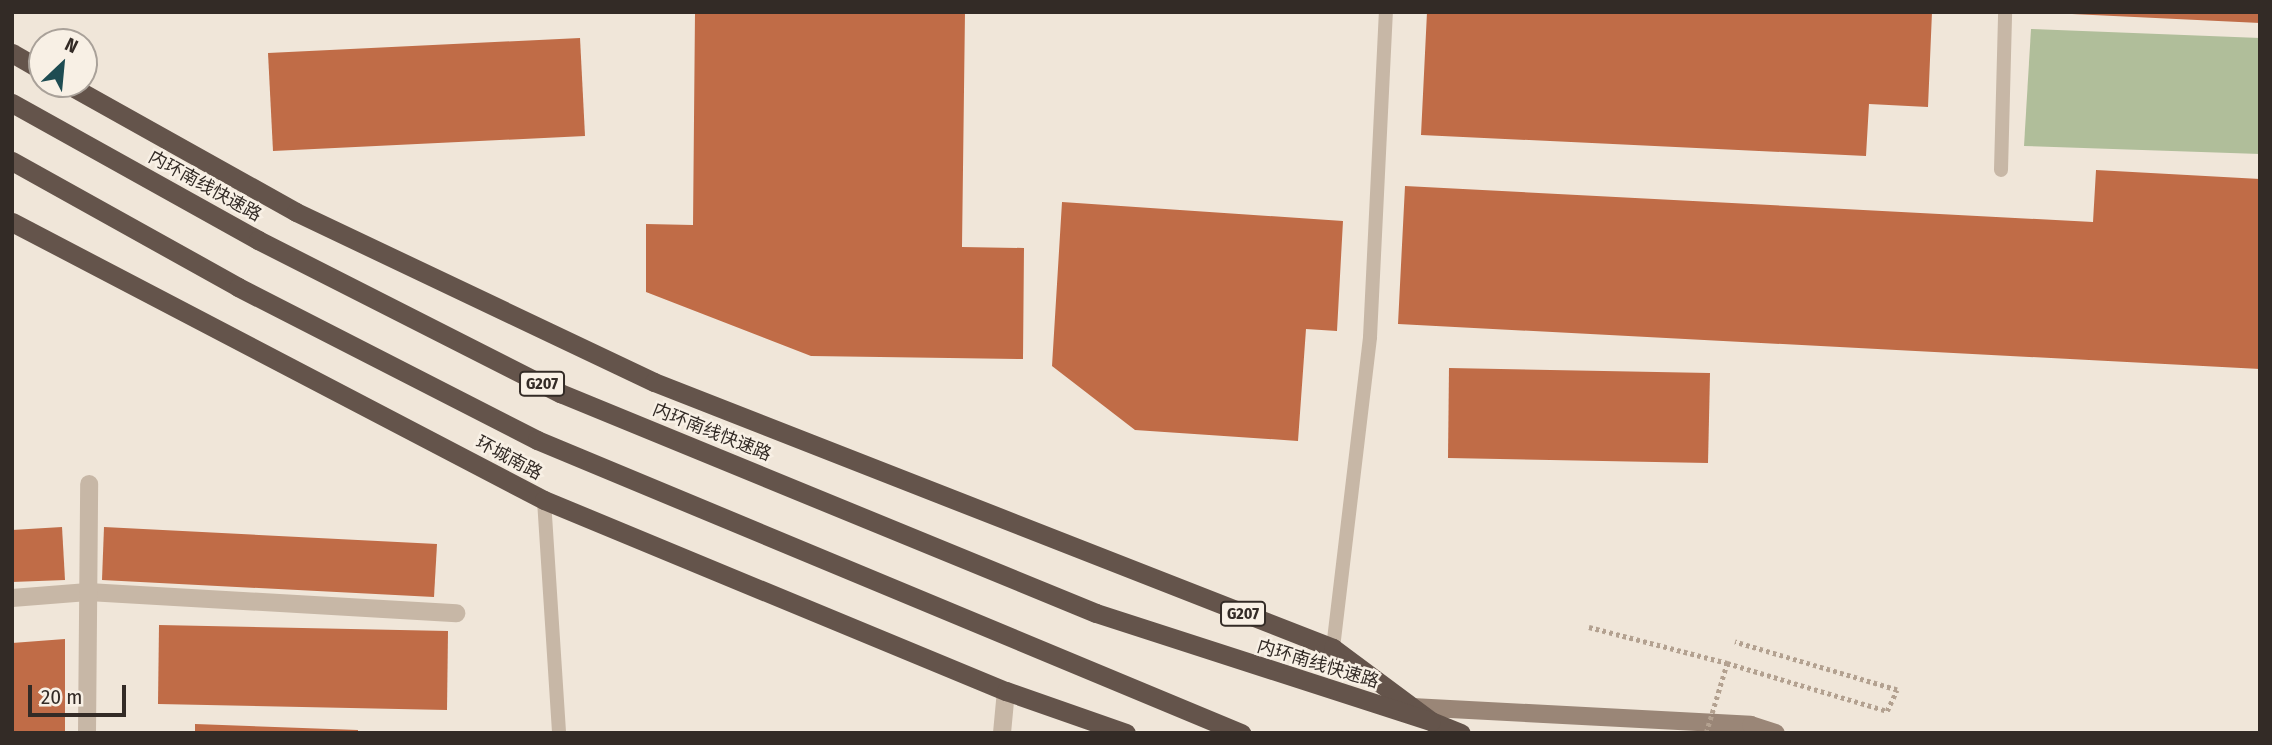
<!DOCTYPE html>
<html>
<head>
<meta charset="utf-8">
<style>
  body { margin:0 }
  #map { position:relative; width:2272px; height:745px; overflow:hidden; background:#f0e6d9; font-family:"Fira Sans Condensed","Noto Sans SC",sans-serif }
  div>[style] { position:absolute }
  [style*='--x'] { left:calc(var(--x)*1px); top:calc(var(--y)*1px); width:calc(var(--w)*1px); rotate:calc(var(--a)*1deg) }
  .green>* { inset:0; background:#b0be9a }
  .building>* { inset:0; background:#c06c47 }
  .path>* { height:4.5px; margin-top:-2.25px; transform-origin:0; background:repeating-linear-gradient(90deg,#b3a190 0 3.5px,transparent 0 7px) }
  .service>* { height:14px; margin:-7px; padding:0 7px; transform-origin:7px; border-radius:7px; background:#c7b7a6 }
  .minor>* { height:18px; margin:-9px; padding:0 9px; transform-origin:9px; border-radius:9px; background:#c7b7a6 }
  .secondary>* { height:18px; margin:-9px; padding:0 9px; transform-origin:9px; border-radius:9px; background:#9a8677 }
  .trunk>* { height:19px; margin:-9.5px; padding:0 9.5px; transform-origin:9.5px; border-radius:9.5px; background:#64544b }
  .path-bridge>* { height:4.5px; margin-top:-2.25px; transform-origin:0; background:repeating-linear-gradient(90deg,#b3a190 0 3.5px,transparent 0 7px) }
  span { translate:-50% -50%; white-space:nowrap; text-align:center; line-height:1.15; -webkit-text-stroke:5px #f8f0e5; paint-order:stroke }
  .shield-label span { padding:2px 5px; background:#f8f0e5; border:2px solid; border-radius:5px; -webkit-text-stroke-width:0 }
  .shield-label { font-size:16px; color:#332b26; font-weight:700 }
  .street-label { font-size:18px; color:#332b26 }
  .frame { position:absolute; inset:0; border:14px solid #332b26; pointer-events:none }
  .north { position:absolute; left:28px; top:28px; width:70px; height:70px; box-sizing:border-box; background:#f8f0e5; border:2px solid #a9a199; border-radius:50%; rotate:26deg; font-size:19px; font-weight:700; line-height:28px; text-align:center; color:#332b26 }
  .north::after { content:''; display:block; margin:auto; width:24px; height:32px; background:#1e4c52; clip-path:polygon(50% 0,100% 100%,50% 72%,0 100%) }
  .scale { position:absolute; left:28px; top:685px; width:98px; height:32px; box-sizing:border-box; border:4px solid #332b26; border-top:0; padding-left:9px; font-size:21px; line-height:24px; white-space:nowrap; color:#332b26; -webkit-text-stroke:5px #f8f0e5; paint-order:stroke }
</style>
</head>
<body>
<div id="map">
  <div class="green">
    <div style="clip-path:polygon(2031px 29px,2260px 38px,2260px 154px,2024px 146px)"></div>
  </div>
  <div class="building">
    <div style="clip-path:polygon(695px 12px,965px 12px,962px 247px,1024px 248px,1023px 359px,811px 356px,646px 292px,646px 224px,693px 225px)"></div>
    <div style="clip-path:polygon(1427px 12px,1932px 12px,1928px 107px,1869px 104px,1866px 156px,1421px 135px)"></div>
    <div style="clip-path:polygon(2072px 12px,2260px 12px,2260px 23px,2072px 14px)"></div>
    <div style="clip-path:polygon(580px 38px,585px 136px,273px 151px,268px 53px)"></div>
    <div style="clip-path:polygon(2096px 170px,2260px 179px,2260px 369px,1398px 324px,1405px 186px,2093px 222px)"></div>
    <div style="clip-path:polygon(1062px 202px,1343px 221px,1337px 331px,1306px 329px,1298px 441px,1135px 430px,1052px 366px)"></div>
    <div style="clip-path:polygon(1449px 368px,1710px 373px,1708px 463px,1448px 458px)"></div>
    <div style="clip-path:polygon(62px 527px,65px 580px,12px 582px,12px 530px)"></div>
    <div style="clip-path:polygon(104px 527px,437px 544px,434px 597px,102px 580px)"></div>
    <div style="clip-path:polygon(159px 625px,448px 631px,447px 710px,158px 704px)"></div>
    <div style="clip-path:polygon(65px 639px,65px 733px,12px 733px,12px 643px)"></div>
    <div style="clip-path:polygon(195px 724px,358px 730px,358px 733px,195px 733px)"></div>
  </div>
  <div class="path">
    <div style="--x:1589;--y:627;--w:143;--a:14.6"></div>
  </div>
  <div class="service">
    <div style="--x:2001;--y:170;--w:158;--a:-88.5"></div>
    <div style="--x:544;--y:500;--w:233;--a:86.3"></div>
    <div style="--x:1333;--y:648;--w:313;--a:-83.2"></div>
    <div style="--x:1370;--y:337;--w:325;--a:-87.2"></div>
  </div>
  <div class="minor">
    <div style="--x:12;--y:598;--w:76;--a:-4.5"></div>
    <div style="--x:88;--y:592;--w:369;--a:3.3"></div>
    <div style="--x:87;--y:733;--w:249;--a:-89.5"></div>
    <div style="--x:1002;--y:733;--w:42;--a:-84.6"></div>
  </div>
  <div class="secondary">
    <div style="--x:1412;--y:707;--w:339;--a:3"></div>
    <div style="--x:1751;--y:725;--w:26;--a:18"></div>
  </div>
  <div class="trunk">
    <div style="--x:12;--y:53;--w:34;--a:30"></div>
    <div style="--x:67;--y:84;--w:262;--a:29.2"></div>
    <div style="--x:296;--y:212;--w:396;--a:25.4"></div>
    <div style="--x:654;--y:382;--w:729;--a:21.39"></div>
    <div style="--x:1333;--y:648;--w:122;--a:36.7"></div>
    <div style="--x:1431;--y:721;--w:32;--a:22"></div>
    <div style="--x:12;--y:103;--w:282;--a:29.1"></div>
    <div style="--x:258;--y:240;--w:339;--a:26.9"></div>
    <div style="--x:560;--y:393;--w:579;--a:22.32"></div>
    <div style="--x:1096;--y:613;--w:352;--a:17.9"></div>
    <div style="--x:12;--y:161;--w:259;--a:29.1"></div>
    <div style="--x:238;--y:287;--w:336;--a:27.1"></div>
    <div style="--x:537;--y:440;--w:763;--a:22.6"></div>
    <div style="--x:12;--y:222;--w:600;--a:27.59"></div>
    <div style="--x:544;--y:500;--w:500;--a:22.5"></div>
    <div style="--x:1006;--y:691;--w:127;--a:19.3"></div>
  </div>
  <div class="path-bridge">
    <div style="--x:1706;--y:733;--w:73;--a:-73.3"></div>
    <div style="--x:1727;--y:663;--w:167;--a:16.7"></div>
    <div style="--x:1887;--y:711;--w:23;--a:-65"></div>
    <div style="--x:1897;--y:690;--w:169;--a:-163.5"></div>
  </div>
  <div class="shield-label">
    <span style="left:542px;top:384px">G207</span>
    <span style="left:1243px;top:614px">G207</span>
  </div>
  <div class="street-label">
    <span style="left:205px;top:186px;rotate:29deg">内环南线快速路</span>
    <span style="left:712px;top:432px;rotate:22deg">内环南线快速路</span>
    <span style="left:509px;top:458px;rotate:28deg">环城南路</span>
    <span style="left:1318px;top:664px;rotate:17deg">内环南线快速路</span>
  </div>
  <div class="frame"></div>
  <div class="north">N</div>
  <div class="scale">20 m</div>
</div>
</body>
</html>
